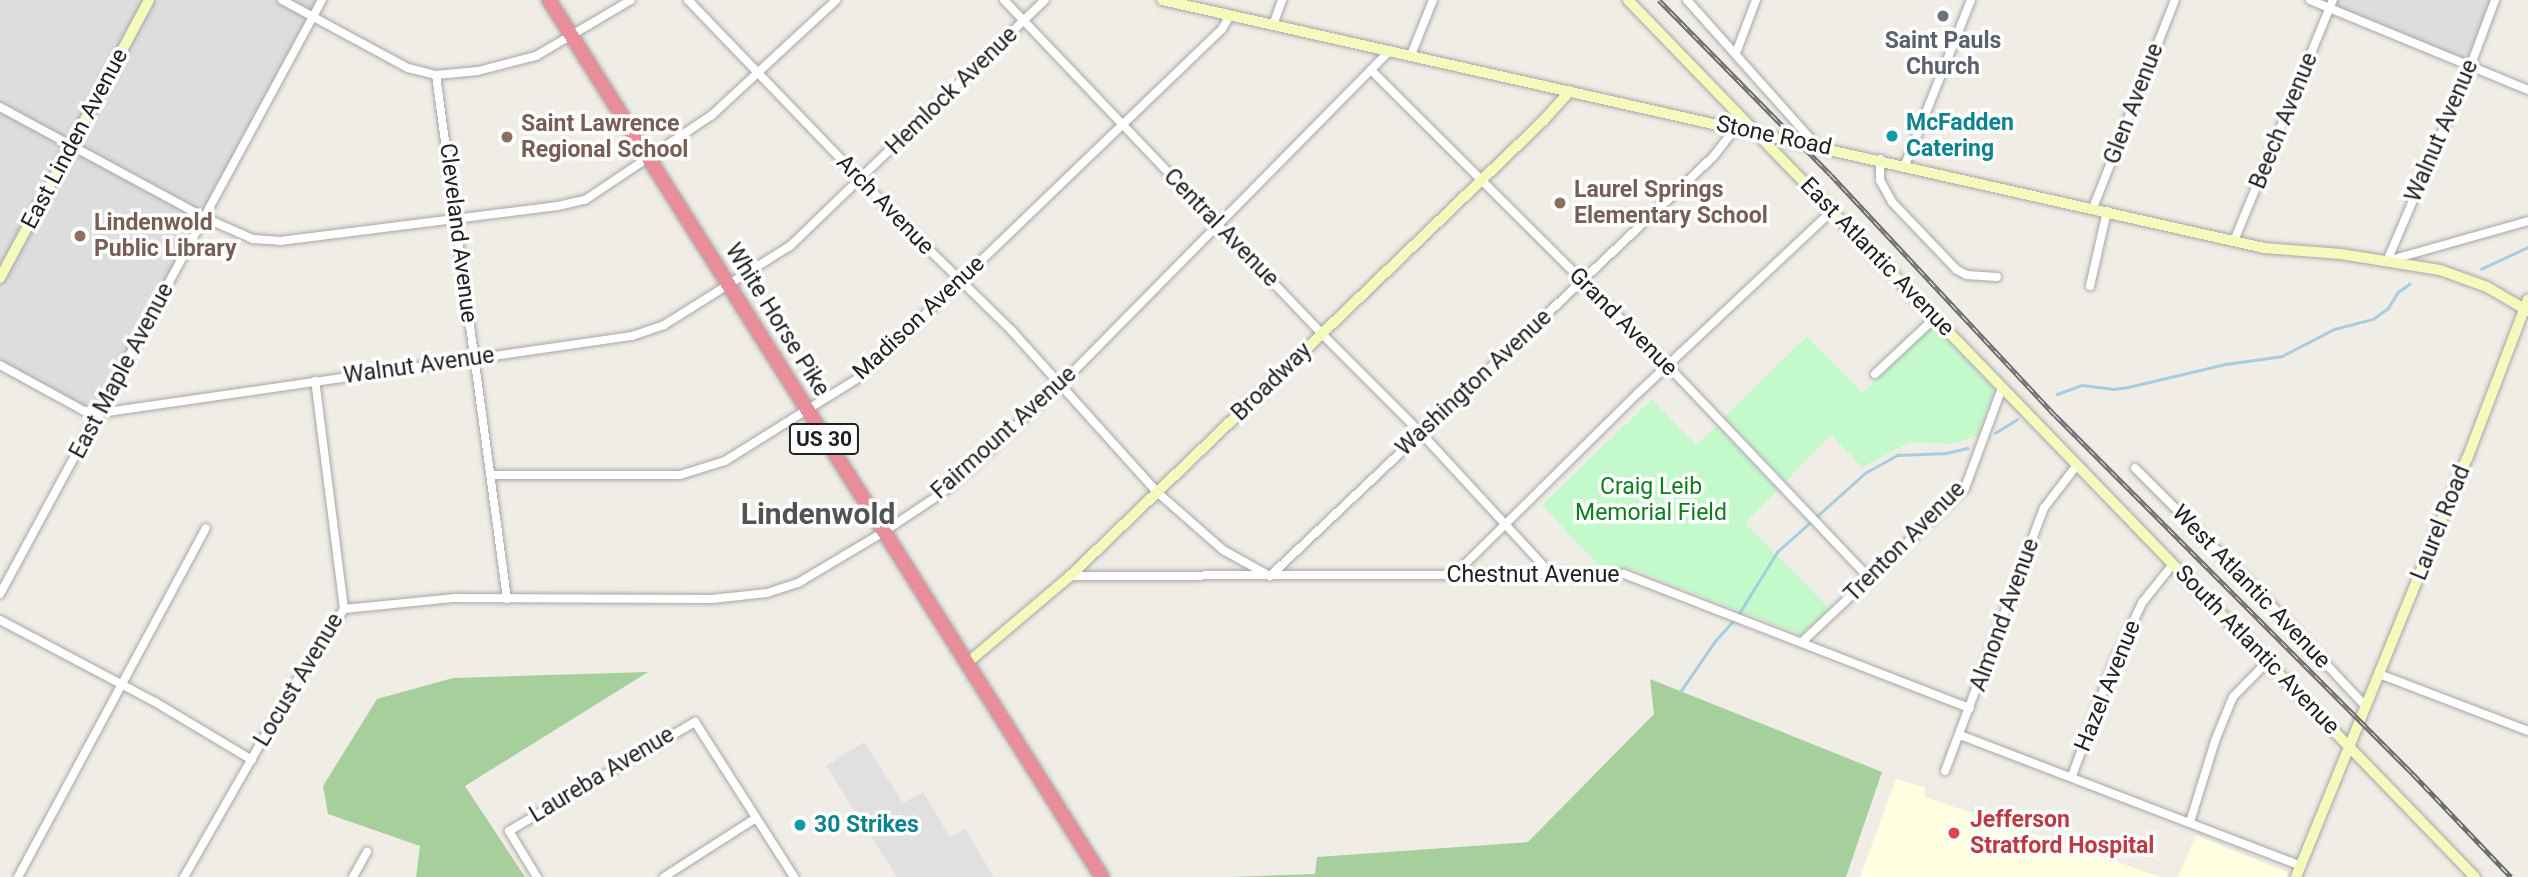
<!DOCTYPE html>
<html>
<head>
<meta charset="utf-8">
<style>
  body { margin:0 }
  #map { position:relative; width:2528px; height:877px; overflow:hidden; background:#f0ede6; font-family:Roboto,sans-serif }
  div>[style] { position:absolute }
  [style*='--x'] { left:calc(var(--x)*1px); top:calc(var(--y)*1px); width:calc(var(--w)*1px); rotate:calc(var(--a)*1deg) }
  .residential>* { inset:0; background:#dedddd }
  .education>* { inset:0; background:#fdffe0 }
  .forest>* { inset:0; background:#a7cf9b }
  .park>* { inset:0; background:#c4facb }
  .parking>* { inset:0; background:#e0e0e0 }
  .stream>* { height:2.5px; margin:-1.25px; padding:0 1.25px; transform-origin:1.25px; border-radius:1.25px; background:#a7cede }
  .roads { filter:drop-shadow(0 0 2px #a7a7a7) drop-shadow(0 0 2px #a7a7a7) }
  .street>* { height:8px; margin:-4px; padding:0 4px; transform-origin:4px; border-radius:4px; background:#fff }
  .secondary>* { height:10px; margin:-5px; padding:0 5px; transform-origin:5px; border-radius:5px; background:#f3fabb }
  .highway>* { height:14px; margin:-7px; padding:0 7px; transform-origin:7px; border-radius:7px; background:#e78e9a }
  .rail>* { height:5px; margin-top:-2.5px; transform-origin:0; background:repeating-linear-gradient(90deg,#fff 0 8px,#6e6e6e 0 16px); box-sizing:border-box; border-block:2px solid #6e6e6e }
  .dots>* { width:19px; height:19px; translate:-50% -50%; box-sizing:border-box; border:4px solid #fff; border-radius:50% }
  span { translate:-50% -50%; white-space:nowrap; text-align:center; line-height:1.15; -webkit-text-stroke:7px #fff; paint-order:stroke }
  .shield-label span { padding:2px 5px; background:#fff; border:2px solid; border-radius:5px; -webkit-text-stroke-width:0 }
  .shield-label { font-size:21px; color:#202020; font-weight:700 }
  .worship-label { font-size:23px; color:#5b616d; font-weight:700 }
  .street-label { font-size:23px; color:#202020 }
  .culture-label { font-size:23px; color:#0d838f; font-weight:700 }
  .left { translate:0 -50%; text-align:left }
  .education-label { font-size:23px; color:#785e54; font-weight:700 }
  .park-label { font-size:23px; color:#0c7f1c }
  .health-label { font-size:23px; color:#be3a42; font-weight:700 }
  .district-label { font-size:30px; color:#535353; font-weight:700 }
</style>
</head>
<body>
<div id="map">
  <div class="residential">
    <div style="clip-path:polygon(0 0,323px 0,100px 413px,84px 411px,0 365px)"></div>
    <div style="clip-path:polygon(2303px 0,2496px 0,2470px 67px)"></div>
  </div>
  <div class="education">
    <div style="clip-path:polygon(1896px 779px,1925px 787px,1925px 797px,2161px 877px,1860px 877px)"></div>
    <div style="clip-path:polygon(2196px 835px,2289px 873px,2287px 877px,2178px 877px)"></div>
  </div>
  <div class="forest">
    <div style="clip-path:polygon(648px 672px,465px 786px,525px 877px,416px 877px,420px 846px,328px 814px,323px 786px,377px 699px,453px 678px)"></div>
    <div style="clip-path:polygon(1650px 679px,1882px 772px,1846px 877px,1230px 877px,1315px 874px,1317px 857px,1528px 842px,1654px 714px)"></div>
  </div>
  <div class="park">
    <div style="clip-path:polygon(1933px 325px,1994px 389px,1979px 435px,1952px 444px,1910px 442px,1862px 467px,1831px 435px,1786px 481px,1724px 417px,1807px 336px,1862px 393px)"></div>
    <div style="clip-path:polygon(1652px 399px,1696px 445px,1716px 426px,1778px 490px,1745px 523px,1830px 609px,1801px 635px,1635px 570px,1599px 566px,1542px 505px)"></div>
  </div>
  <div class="parking">
    <div style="clip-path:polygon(864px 742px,903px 803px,923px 792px,950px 837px,965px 829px,994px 877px,897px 877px,826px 766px)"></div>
  </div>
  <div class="stream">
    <div style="--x:2481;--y:269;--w:52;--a:-25.1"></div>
    <div style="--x:2057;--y:394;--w:27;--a:-20"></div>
    <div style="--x:2082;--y:385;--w:32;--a:7"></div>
    <div style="--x:2114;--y:389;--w:14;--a:-8"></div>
    <div style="--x:2128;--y:387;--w:101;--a:-13.2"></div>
    <div style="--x:2226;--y:364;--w:57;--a:-8.1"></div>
    <div style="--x:2282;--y:356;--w:59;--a:-27.4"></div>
    <div style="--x:2334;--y:329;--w:40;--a:-14.4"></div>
    <div style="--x:2373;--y:319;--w:19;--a:-36"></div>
    <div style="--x:2388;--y:308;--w:19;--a:-58"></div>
    <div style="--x:2398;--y:292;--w:14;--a:-36"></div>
    <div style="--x:1995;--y:433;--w:26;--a:-32"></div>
    <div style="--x:1738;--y:615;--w:74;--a:-58.2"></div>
    <div style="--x:1777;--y:552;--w:118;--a:-41.9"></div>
    <div style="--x:1865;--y:473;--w:38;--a:-29"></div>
    <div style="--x:1898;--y:455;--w:48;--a:-2.4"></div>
    <div style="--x:1946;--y:453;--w:22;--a:-13"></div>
    <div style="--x:1680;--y:692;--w:62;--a:-55.5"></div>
    <div style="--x:1715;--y:641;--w:28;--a:-48"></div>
  </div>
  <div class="roads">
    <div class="street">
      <div style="--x:282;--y:0;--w:143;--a:28.4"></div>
      <div style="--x:408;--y:68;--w:29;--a:14"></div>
      <div style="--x:436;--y:75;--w:42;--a:-5.4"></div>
      <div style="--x:478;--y:71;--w:60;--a:-14.5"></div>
      <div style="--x:536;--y:56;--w:110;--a:-30.5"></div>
      <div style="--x:688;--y:0;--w:322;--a:46.1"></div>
      <div style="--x:911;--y:232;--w:141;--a:44.4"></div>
      <div style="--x:1012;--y:331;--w:217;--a:48"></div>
      <div style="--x:1157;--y:492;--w:88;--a:41.3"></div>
      <div style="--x:1223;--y:550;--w:54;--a:29"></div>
      <div style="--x:1270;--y:576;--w:610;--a:-43.41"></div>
      <div style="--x:1713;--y:157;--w:37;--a:-52"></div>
      <div style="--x:1004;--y:0;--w:461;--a:46.4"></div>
      <div style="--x:1322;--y:334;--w:140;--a:45"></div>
      <div style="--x:1421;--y:433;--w:192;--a:47.3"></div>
      <div style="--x:1687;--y:0;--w:194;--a:48.3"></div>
      <div style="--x:2310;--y:0;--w:236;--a:22.4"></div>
      <div style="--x:1273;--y:25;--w:27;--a:-70"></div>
      <div style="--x:1736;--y:53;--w:57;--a:-69.3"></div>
      <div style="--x:1411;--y:55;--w:59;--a:-68.2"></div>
      <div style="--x:1371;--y:70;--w:419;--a:44.9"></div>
      <div style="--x:1668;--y:366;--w:294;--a:46.5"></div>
      <div style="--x:436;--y:75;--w:529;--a:82.28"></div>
      <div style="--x:0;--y:107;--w:233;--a:28.4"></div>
      <div style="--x:205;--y:218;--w:52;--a:23.6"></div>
      <div style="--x:253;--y:239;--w:27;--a:4"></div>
      <div style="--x:280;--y:241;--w:280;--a:-7.2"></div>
      <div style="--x:558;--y:206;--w:28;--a:-13"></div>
      <div style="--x:585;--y:200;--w:153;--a:-33.8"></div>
      <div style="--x:712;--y:115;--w:169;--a:-42.8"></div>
      <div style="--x:1880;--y:159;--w:21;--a:90"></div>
      <div style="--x:1880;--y:180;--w:25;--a:61"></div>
      <div style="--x:1892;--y:202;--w:94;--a:46.3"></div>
      <div style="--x:1957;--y:270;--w:11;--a:27"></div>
      <div style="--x:1967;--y:275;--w:30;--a:4"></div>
      <div style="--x:1905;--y:165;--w:178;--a:-68.2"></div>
      <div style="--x:2093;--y:208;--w:224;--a:-68.5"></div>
      <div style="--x:2234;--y:241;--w:261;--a:-67.7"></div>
      <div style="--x:2387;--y:261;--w:211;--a:-66.8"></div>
      <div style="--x:2470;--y:67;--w:72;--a:-69.5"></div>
      <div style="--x:2387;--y:261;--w:147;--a:-15.8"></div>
      <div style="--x:2090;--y:286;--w:77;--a:-77.2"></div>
      <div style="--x:0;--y:365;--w:96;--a:28.7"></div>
      <div style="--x:84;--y:411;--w:16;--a:7"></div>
      <div style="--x:100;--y:413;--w:538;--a:-8.24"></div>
      <div style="--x:632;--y:336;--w:34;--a:-19"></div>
      <div style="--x:664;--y:325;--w:149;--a:-32.1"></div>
      <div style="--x:790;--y:246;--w:354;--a:-44"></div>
      <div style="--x:1875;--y:374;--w:83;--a:-43.1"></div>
      <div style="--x:2135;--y:468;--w:174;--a:45"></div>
      <div style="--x:2258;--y:591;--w:158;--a:47"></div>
      <div style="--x:492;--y:475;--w:188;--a:0"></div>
      <div style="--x:680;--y:475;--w:47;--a:-17.3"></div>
      <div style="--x:725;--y:461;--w:70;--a:-32.1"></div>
      <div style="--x:784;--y:424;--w:89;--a:-31.7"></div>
      <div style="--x:860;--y:377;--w:502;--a:-43.87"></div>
      <div style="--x:1222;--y:29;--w:16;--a:-60"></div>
      <div style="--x:1454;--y:575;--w:257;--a:-44.7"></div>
      <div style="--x:1637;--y:394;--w:267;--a:-43.2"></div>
      <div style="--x:1070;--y:576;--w:554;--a:-0.21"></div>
      <div style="--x:1624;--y:574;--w:371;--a:21.2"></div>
      <div style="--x:0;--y:594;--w:676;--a:-61.54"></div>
      <div style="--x:344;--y:609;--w:112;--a:-5.7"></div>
      <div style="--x:455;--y:598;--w:257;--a:0.2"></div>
      <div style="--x:712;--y:599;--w:55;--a:-6.2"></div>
      <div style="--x:767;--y:593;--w:33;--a:-18"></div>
      <div style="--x:798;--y:583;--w:98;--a:-30.8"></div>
      <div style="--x:882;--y:533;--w:72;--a:-33.7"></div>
      <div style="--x:942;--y:493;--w:35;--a:-41"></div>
      <div style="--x:968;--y:470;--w:127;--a:-42.8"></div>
      <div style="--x:1061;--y:384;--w:469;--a:-45.4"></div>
      <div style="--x:0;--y:620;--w:175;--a:27.9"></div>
      <div style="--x:155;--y:702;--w:113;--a:30.9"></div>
      <div style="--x:1802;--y:642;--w:224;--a:-43.4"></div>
      <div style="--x:1965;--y:488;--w:107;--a:-69.7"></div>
      <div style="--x:2379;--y:674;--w:160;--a:20.9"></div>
      <div style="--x:1960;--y:735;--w:365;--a:21"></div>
      <div style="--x:1945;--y:771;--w:281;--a:-69.4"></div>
      <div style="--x:2044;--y:508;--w:54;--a:-52.5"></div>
      <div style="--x:2072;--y:776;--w:116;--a:-69.8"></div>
      <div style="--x:2112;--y:667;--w:71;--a:-64.9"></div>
      <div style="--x:2142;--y:603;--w:50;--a:-51.5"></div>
      <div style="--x:2190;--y:822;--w:85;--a:-72.8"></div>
      <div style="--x:2215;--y:741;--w:48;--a:-67.8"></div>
      <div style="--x:2233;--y:697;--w:49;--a:-45.8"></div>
      <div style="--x:18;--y:877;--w:396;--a:-61.7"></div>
      <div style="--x:184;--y:877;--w:221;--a:-60.2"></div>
      <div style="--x:294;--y:685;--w:91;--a:-56.7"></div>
      <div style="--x:344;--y:609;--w:230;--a:-97.2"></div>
      <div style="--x:353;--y:877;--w:29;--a:-61"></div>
      <div style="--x:537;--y:877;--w:54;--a:-121.3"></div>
      <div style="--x:509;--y:831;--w:216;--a:-30.4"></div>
      <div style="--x:695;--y:722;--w:184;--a:57.4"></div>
      <div style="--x:664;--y:877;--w:109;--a:-32.7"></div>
    </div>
    <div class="secondary">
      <div style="--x:1162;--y:0;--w:1130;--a:12.68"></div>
      <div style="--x:2264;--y:248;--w:77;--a:4.5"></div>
      <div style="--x:2341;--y:254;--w:100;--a:9.2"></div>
      <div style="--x:2440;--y:270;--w:50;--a:19.9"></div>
      <div style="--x:2487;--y:287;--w:48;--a:30.3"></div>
      <div style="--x:1628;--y:0;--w:1219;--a:46"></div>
      <div style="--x:0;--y:278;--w:315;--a:-61.8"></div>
      <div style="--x:966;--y:664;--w:136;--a:-40.2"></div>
      <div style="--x:1070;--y:576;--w:656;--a:-43.89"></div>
      <div style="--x:1543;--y:121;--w:40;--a:-48"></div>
      <div style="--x:2296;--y:877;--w:452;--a:-67.8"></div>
      <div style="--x:2467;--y:459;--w:171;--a:-69.1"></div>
    </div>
    <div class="highway">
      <div style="--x:549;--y:0;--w:1037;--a:57.77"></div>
    </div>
  </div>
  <div class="rail">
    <div style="--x:1659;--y:0;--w:245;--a:45.5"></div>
    <div style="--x:1831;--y:175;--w:328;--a:47"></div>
    <div style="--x:2055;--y:415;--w:507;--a:45.08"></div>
    <div style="--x:2413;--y:774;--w:142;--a:46.4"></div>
  </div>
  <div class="dots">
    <div style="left:1943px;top:16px;background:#6b7280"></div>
    <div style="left:1892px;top:136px;background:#0f9aa8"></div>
    <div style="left:507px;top:137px;background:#8d6e63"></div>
    <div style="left:1560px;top:203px;background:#8d6e63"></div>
    <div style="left:80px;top:236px;background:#8d6e63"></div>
    <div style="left:800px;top:825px;background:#0f9aa8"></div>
    <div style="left:1954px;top:833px;background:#e0444e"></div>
  </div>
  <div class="shield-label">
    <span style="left:824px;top:439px">US 30</span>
  </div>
  <div class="worship-label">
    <span style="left:1943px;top:54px">Saint Pauls<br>Church</span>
  </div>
  <div class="street-label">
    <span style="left:952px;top:91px;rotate:-44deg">Hemlock Avenue</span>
    <span style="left:2134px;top:104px;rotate:-69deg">Glen Avenue</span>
    <span style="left:2284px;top:121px;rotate:-68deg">Beech Avenue</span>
    <span style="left:2442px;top:131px;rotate:-67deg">Walnut Avenue</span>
    <span style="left:1774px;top:136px;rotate:12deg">Stone Road</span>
    <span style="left:75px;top:139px;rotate:-62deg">East Linden Avenue</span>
    <span style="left:885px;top:205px;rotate:46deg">Arch Avenue</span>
    <span style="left:1221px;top:228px;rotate:46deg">Central Avenue</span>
    <span style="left:458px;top:233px;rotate:83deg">Cleveland Avenue</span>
    <span style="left:1877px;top:257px;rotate:46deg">East Atlantic Avenue</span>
    <span style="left:919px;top:318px;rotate:-43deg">Madison Avenue</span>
    <span style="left:777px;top:320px;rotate:58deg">White Horse Pike</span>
    <span style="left:1623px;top:322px;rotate:45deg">Grand Avenue</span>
    <span style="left:419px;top:366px;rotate:-8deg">Walnut Avenue</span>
    <span style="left:122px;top:371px;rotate:-62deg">East Maple Avenue</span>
    <span style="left:1272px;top:382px;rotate:-44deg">Broadway</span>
    <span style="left:1474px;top:383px;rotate:-43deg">Washington Avenue</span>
    <span style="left:1004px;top:433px;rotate:-42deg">Fairmount Avenue</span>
    <span style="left:2441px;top:523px;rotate:-68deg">Laurel Road</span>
    <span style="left:1905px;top:542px;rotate:-45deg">Trenton Avenue</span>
    <span style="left:1533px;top:575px">Chestnut Avenue</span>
    <span style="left:2251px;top:587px;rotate:46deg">West Atlantic Avenue</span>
    <span style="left:2005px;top:615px;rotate:-70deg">Almond Avenue</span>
    <span style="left:2257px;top:650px;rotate:46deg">South Atlantic Avenue</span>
    <span style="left:299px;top:680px;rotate:-59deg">Locust Avenue</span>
    <span style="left:2108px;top:686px;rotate:-68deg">Hazel Avenue</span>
    <span style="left:602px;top:775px;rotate:-31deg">Laureba Avenue</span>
  </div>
  <div class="culture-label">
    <span class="left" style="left:1906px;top:136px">McFadden<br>Catering</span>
    <span class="left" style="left:814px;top:825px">30 Strikes</span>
  </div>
  <div class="education-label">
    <span class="left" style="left:521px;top:137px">Saint Lawrence<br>Regional School</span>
    <span class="left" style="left:1574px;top:203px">Laurel Springs<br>Elementary School</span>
    <span class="left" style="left:94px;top:236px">Lindenwold<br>Public Library</span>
  </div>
  <div class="park-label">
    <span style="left:1651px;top:500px">Craig Leib<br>Memorial Field</span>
  </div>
  <div class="health-label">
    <span class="left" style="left:1970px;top:833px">Jefferson<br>Stratford Hospital</span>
  </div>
  <div class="district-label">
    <span style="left:818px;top:514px">Lindenwold</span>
  </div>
</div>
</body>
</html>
